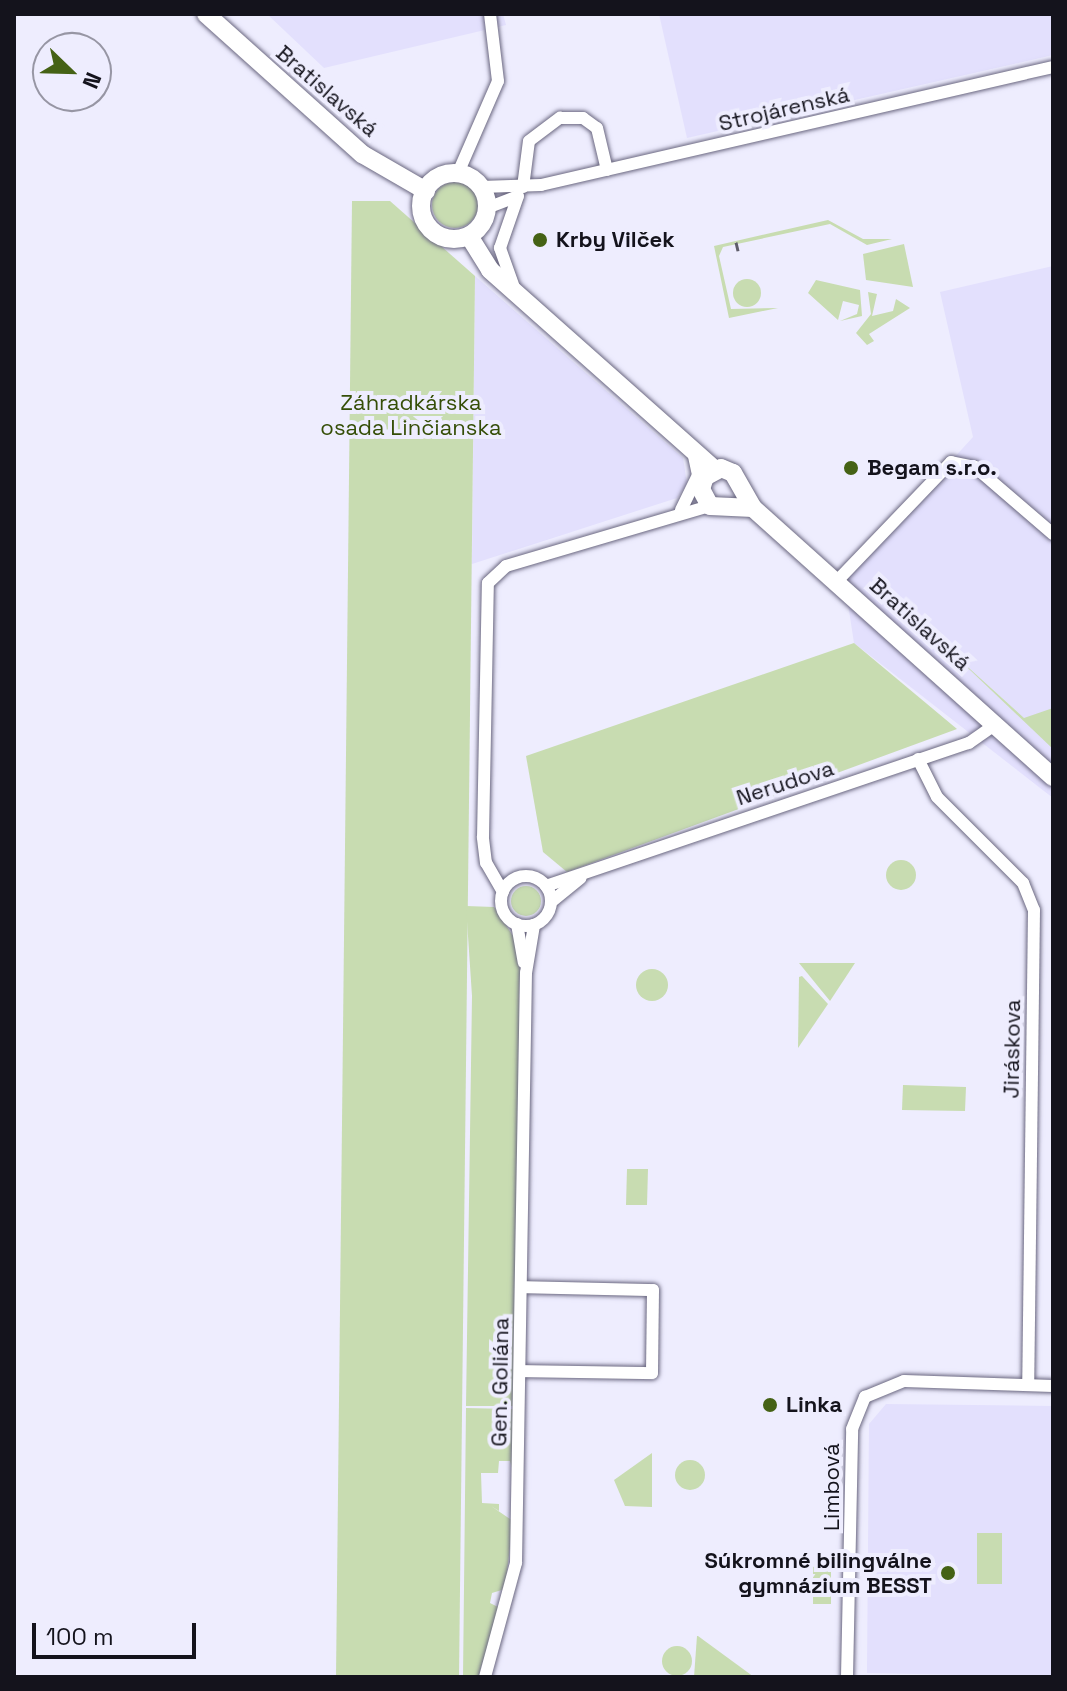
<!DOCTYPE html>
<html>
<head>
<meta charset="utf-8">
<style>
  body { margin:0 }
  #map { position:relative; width:1067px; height:1691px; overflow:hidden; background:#eeedfe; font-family:"Space Grotesk",sans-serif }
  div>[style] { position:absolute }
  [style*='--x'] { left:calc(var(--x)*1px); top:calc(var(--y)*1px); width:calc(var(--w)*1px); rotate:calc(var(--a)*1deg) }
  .built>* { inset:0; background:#e3e0fd }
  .green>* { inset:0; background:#c8dcb1 }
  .round { border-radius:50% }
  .roads { filter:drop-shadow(0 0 2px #6a6780) drop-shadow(0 0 2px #6a6780) }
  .minor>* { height:12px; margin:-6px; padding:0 6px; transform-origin:6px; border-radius:6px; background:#fff }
  .minor>.ring { margin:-6px; padding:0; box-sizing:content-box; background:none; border:12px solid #fff; border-radius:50% }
  .primary>* { height:18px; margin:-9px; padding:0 9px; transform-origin:9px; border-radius:9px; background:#fff }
  .primary>.ring { margin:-9px; padding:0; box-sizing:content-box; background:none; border:18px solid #fff; border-radius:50% }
  .rail>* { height:3px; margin-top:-1.5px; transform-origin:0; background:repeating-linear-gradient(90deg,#5e5d69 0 10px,transparent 0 20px) }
  .dots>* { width:22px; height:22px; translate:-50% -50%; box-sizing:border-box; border:4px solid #eeedfe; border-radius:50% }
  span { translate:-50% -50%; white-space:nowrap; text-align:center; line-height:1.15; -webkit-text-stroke:8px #eeedfe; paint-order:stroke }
  .street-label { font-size:22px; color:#14131c }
  .poi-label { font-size:22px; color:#14131c; font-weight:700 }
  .left { translate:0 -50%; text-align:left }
  .right { translate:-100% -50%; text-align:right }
  .park-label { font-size:22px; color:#354e07 }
  .frame { position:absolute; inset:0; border:16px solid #14131c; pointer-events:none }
  .north { position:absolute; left:32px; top:32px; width:80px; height:80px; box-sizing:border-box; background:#eeedfe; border:2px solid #9796a4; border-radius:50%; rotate:113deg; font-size:22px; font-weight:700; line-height:32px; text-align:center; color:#14131c }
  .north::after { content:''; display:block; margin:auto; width:28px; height:36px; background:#456215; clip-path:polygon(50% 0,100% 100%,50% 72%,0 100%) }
  .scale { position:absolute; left:32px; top:1623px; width:164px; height:36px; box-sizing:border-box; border:4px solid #14131c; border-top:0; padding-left:10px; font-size:24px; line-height:28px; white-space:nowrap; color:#14131c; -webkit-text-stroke:6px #eeedfe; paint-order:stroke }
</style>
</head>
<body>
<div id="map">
  <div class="built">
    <div style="clip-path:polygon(267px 14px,503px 14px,506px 25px,324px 68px)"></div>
    <div style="clip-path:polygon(659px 14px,1053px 14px,1053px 55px,687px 138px)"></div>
    <div style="clip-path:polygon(1053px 266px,1053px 798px,854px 643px,844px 578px,973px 437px,940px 292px)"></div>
    <div style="clip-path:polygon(475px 276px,683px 458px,687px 484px,677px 498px,472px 564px)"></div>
    <div style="clip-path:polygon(886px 1404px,1053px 1406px,1053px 1677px,867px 1673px,869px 1424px)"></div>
  </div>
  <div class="green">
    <div class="round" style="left:432px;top:182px;width:46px;height:46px"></div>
    <div style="clip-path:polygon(352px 201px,390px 201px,475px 276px,459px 1677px,336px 1677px)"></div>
    <div style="clip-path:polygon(828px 220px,863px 239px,892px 239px,867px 245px,830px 224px,723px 247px,719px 256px,731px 309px,778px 308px,729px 318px,714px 246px)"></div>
    <div style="clip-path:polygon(904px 244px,913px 287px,866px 280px,863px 254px)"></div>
    <div class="round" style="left:733px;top:279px;width:28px;height:28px"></div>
    <div style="clip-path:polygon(816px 280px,860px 290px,862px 316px,840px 321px,857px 314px,859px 305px,843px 301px,838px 320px,808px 293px)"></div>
    <div style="clip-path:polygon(868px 292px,877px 294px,872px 316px,893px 311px,896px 299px,910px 308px,869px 334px,874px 341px,867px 345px,856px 333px,871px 314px)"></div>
    <div style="clip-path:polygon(854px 643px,957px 729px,567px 872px,543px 852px,526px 756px)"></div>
    <div style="clip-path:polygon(949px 650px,1024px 718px,1053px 708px,1053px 749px)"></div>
    <div class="round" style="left:886px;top:860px;width:30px;height:30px"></div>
    <div class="round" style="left:511px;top:886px;width:30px;height:30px"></div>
    <div style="clip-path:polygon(466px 906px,494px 907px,517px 942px,520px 970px,514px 1406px,466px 1406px,472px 996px)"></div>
    <div style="clip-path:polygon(799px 963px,855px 963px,830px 1001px)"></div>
    <div class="round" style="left:636px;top:969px;width:32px;height:32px"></div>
    <div style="clip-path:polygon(802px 976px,828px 1004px,798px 1048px,799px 977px)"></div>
    <div style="clip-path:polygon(903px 1085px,966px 1087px,965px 1111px,902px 1110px)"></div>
    <div style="clip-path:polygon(627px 1169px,648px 1169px,647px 1205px,626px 1205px)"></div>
    <div style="clip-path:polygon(466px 1408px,514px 1409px,513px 1472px,510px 1461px,499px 1461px,498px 1473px,481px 1473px,482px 1503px,499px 1504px,499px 1511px,491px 1506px,513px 1521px,505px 1589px,492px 1593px,490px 1603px,500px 1608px,478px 1677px,463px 1677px)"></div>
    <div style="clip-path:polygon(652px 1453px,652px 1507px,625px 1506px,614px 1480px)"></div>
    <div class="round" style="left:675px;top:1460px;width:30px;height:30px"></div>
    <div style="clip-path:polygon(977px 1533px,1002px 1533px,1002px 1584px,977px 1584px)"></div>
    <div style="clip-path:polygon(813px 1566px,831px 1566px,831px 1604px,813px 1604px)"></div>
    <div style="clip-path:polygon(697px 1636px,698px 1636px,754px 1677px,694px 1677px)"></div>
    <div class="round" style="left:662px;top:1646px;width:30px;height:30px"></div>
  </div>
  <div class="roads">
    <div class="minor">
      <div style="--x:458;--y:173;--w:100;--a:-66.5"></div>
      <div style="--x:498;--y:81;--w:67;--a:-96.8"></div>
      <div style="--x:481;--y:187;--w:60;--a:-1.9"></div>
      <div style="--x:541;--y:185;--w:525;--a:-12.98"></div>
      <div style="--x:523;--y:187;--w:46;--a:-82.6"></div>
      <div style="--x:529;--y:141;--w:39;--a:-37"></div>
      <div style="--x:560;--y:118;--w:23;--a:0"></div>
      <div style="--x:583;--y:118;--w:17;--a:36"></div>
      <div style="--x:597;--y:128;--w:43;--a:76.6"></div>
      <div style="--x:487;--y:208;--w:33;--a:-21"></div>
      <div style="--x:516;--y:293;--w:48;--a:-109.6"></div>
      <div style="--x:500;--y:248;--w:55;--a:-70.9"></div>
      <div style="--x:681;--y:510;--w:39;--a:-64"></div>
      <div style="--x:698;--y:475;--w:19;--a:-102"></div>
      <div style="--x:837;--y:581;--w:165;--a:-46.2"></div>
      <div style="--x:951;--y:462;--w:25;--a:12"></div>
      <div style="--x:975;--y:467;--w:103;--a:40.7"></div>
      <div style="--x:918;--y:759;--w:42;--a:63.4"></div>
      <div style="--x:937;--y:797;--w:122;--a:45"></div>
      <div style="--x:1023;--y:883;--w:29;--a:68"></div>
      <div style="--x:1034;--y:910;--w:472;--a:90.7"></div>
      <div class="ring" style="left:501px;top:876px;width:38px;height:38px"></div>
      <div style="--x:546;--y:886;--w:447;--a:-18.7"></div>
      <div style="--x:969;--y:743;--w:32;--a:-35"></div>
      <div style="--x:503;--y:892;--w:34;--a:-120"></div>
      <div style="--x:486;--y:863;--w:26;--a:-97"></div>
      <div style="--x:483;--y:837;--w:254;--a:-88.9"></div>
      <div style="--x:488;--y:583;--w:25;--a:-43"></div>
      <div style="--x:506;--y:566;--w:213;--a:-16.4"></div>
      <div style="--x:551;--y:902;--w:38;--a:-39"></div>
      <div style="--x:517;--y:924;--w:39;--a:80"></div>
      <div style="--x:521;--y:1371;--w:131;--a:0.9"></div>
      <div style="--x:652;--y:1373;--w:83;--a:-89.3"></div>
      <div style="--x:653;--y:1290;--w:131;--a:-178.7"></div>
      <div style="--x:485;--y:1677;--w:118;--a:-74.8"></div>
      <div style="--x:516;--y:1563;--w:590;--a:-89.03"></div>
      <div style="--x:526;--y:973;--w:49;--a:-80.5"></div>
      <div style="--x:847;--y:1677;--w:248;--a:-88.8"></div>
      <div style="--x:852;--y:1429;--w:35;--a:-68"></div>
      <div style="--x:865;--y:1397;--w:42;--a:-22.3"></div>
      <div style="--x:904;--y:1381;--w:149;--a:1.9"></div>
    </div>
    <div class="primary">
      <div style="--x:206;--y:14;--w:210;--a:41.9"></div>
      <div style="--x:362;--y:154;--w:74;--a:30"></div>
      <div class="ring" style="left:421px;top:173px;width:48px;height:48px"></div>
      <div style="--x:469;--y:236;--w:40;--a:58"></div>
      <div style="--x:490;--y:270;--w:300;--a:41.6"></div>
      <div style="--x:753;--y:508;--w:43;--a:-177.3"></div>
      <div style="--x:710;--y:506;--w:19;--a:-118"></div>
      <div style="--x:701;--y:489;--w:13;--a:-72"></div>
      <div style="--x:705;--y:477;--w:18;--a:-29"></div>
      <div style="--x:721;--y:468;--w:13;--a:23"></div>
      <div style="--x:733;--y:473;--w:40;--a:60.3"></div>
      <div style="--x:753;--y:508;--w:403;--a:41.9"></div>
    </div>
  </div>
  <div class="rail">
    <div style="--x:736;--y:242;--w:9;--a:77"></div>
  </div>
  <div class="dots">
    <div style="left:540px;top:240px;background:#456215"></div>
    <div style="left:851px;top:468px;background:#456215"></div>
    <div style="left:770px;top:1405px;background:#456215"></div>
    <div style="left:948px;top:1573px;background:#456215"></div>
  </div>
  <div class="street-label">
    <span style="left:327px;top:91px;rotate:41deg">Bratislavská</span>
    <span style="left:784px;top:109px;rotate:-13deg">Strojárenská</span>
    <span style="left:920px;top:624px;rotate:42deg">Bratislavská</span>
    <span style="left:785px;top:783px;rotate:-18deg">Nerudova</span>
    <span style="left:1012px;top:1049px;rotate:-89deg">Jiráskova</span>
    <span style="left:500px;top:1382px;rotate:-89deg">Gen. Goliána</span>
    <span style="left:832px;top:1487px;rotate:-90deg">Limbová</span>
  </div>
  <div class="poi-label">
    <span class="left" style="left:556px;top:240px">Krby Vilček</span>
    <span class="left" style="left:867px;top:468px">Begam s.r.o.</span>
    <span class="left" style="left:786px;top:1405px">Linka</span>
    <span class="right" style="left:932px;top:1573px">Súkromné bilingválne<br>gymnázium BESST</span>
  </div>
  <div class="park-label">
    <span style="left:411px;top:415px">Záhradkárska<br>osada Linčianska</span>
  </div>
  <div class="frame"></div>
  <div class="north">N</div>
  <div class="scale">100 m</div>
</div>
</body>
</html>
